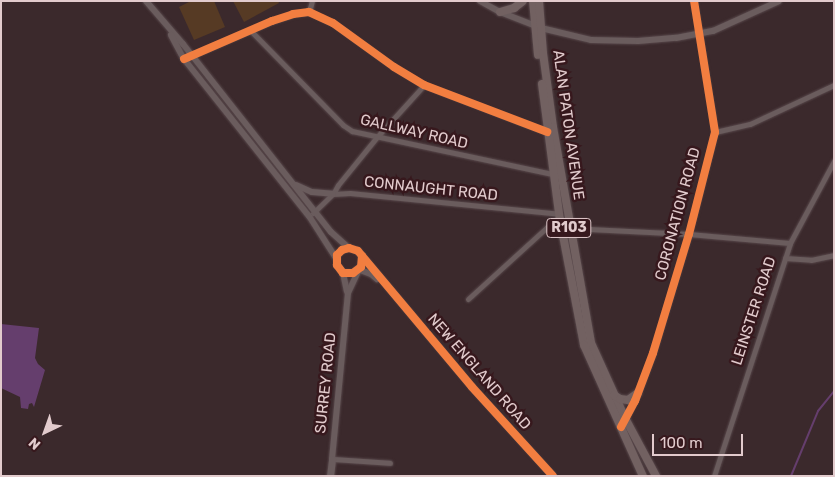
<!DOCTYPE html>
<html>
<head>
<meta charset="utf-8">
<style>
  body { margin:0 }
  #map { position:relative; width:835px; height:477px; overflow:hidden; background:#3b292c; font-family:Rubik,sans-serif }
  div>[style] { position:absolute }
  [style*='--x'] { left:calc(var(--x)*1px); top:calc(var(--y)*1px); width:calc(var(--w)*1px); rotate:calc(var(--a)*1deg) }
  .green>* { inset:0; background:#563a24 }
  .water>* { inset:0; background:#653e6d }
  .stream>* { height:2px; margin:-1px; padding:0 1px; transform-origin:1px; border-radius:1px; background:#653e6d }
  .roads { filter:drop-shadow(0 0 1px #57474a) drop-shadow(0 0 1px #57474a) }
  .minor>* { height:5px; margin:-2.5px; padding:0 2.5px; transform-origin:2.5px; border-radius:2.5px; background:#6a5c5d }
  .tertiary>* { height:6px; margin:-3px; padding:0 3px; transform-origin:3px; border-radius:3px; background:#6a5c5d }
  .secondary>* { height:7px; margin:-3.5px; padding:0 3.5px; transform-origin:3.5px; border-radius:3.5px; background:#6a5c5d }
  .primary>* { height:8px; margin:-4px; padding:0 4px; transform-origin:4px; border-radius:4px; background:#726161 }
  .cycleway>* { height:8px; margin:-4px; padding:0 4px; transform-origin:4px; border-radius:4px; background:#f27e40 }
  span { translate:-50% -50%; white-space:nowrap; text-align:center; line-height:1.15; -webkit-text-stroke:5px #37181d; paint-order:stroke }
  .shield-label span { padding:1px 4px; background:#37181d; border:1px solid; border-radius:4px; -webkit-text-stroke-width:0 }
  .shield-label { font-size:14px; color:#e2cbcd; font-weight:700 }
  .street-label { font-size:15px; color:#e2cbcd }
  .frame { position:absolute; inset:0; border:2px solid #e2cbcd; pointer-events:none }
  .north { position:absolute; left:20px; top:407px; width:50px; height:50px; -webkit-text-stroke:4px #37181d; paint-order:stroke; rotate:222deg; font-size:14px; font-weight:700; line-height:20px; text-align:center; color:#e2cbcd }
  .north::after { content:''; display:block; margin:auto; width:18px; height:22px; background:#e2cbcd; clip-path:polygon(50% 0,100% 100%,50% 72%,0 100%) }
  .scale { position:absolute; left:652px; top:434px; width:91px; height:22px; box-sizing:border-box; border:2px solid #e2cbcd; border-top:0; padding-left:6px; font-size:15px; line-height:18px; white-space:nowrap; color:#e2cbcd; -webkit-text-stroke:4px #37181d; paint-order:stroke }
</style>
</head>
<body>
<div id="map">
  <div class="green">
    <div style="clip-path:polygon(191px 1px,214px 1px,225px 27px,194px 40px,179px 7px)"></div>
    <div style="clip-path:polygon(233px 1px,278px 1px,279px 3px,244px 22px)"></div>
  </div>
  <div class="water">
    <div style="clip-path:polygon(1px 324px,39px 328px,35px 358px,38px 364px,45px 370px,34px 407px,32px 403px,29px 404px,28px 409px,21px 408px,20px 397px,1px 388px)"></div>
  </div>
  <div class="stream">
    <div style="--x:791;--y:476;--w:70;--a:-67.4"></div>
    <div style="--x:818;--y:411;--w:26;--a:-51"></div>
  </div>
  <div class="roads">
    <div class="minor">
      <div style="--x:309;--y:12;--w:11;--a:-75"></div>
      <div style="--x:250;--y:30;--w:133;--a:45.6"></div>
      <div style="--x:343;--y:125;--w:11;--a:34"></div>
      <div style="--x:352;--y:131;--w:206;--a:12.1"></div>
      <div style="--x:184;--y:59;--w:96;--a:-23.4"></div>
      <div style="--x:272;--y:21;--w:22;--a:-18"></div>
      <div style="--x:293;--y:14;--w:16;--a:-7"></div>
      <div style="--x:309;--y:12;--w:26;--a:25"></div>
      <div style="--x:333;--y:23;--w:75;--a:35.8"></div>
      <div style="--x:394;--y:67;--w:35;--a:31"></div>
      <div style="--x:424;--y:85;--w:132;--a:20.9"></div>
      <div style="--x:715;--y:132;--w:36;--a:-13"></div>
      <div style="--x:750;--y:124;--w:93;--a:-24.9"></div>
      <div style="--x:333;--y:194;--w:10;--a:-61"></div>
      <div style="--x:338;--y:185;--w:60;--a:-51"></div>
      <div style="--x:376;--y:138;--w:72;--a:-47.8"></div>
      <div style="--x:313;--y:213;--w:28;--a:-44"></div>
      <div style="--x:333;--y:194;--w:17;--a:-3"></div>
      <div style="--x:350;--y:193;--w:210;--a:5.7"></div>
      <div style="--x:569;--y:228;--w:120;--a:2.9"></div>
      <div style="--x:689;--y:234;--w:101;--a:5.1"></div>
      <div style="--x:785;--y:258;--w:26;--a:4"></div>
      <div style="--x:811;--y:260;--w:24;--a:-12"></div>
      <div style="--x:468;--y:299;--w:107;--a:-42.3"></div>
      <div style="--x:547;--y:227;--w:15;--a:-28"></div>
      <div style="--x:625;--y:420;--w:30;--a:-64"></div>
      <div style="--x:638;--y:393;--w:43;--a:-69.4"></div>
      <div style="--x:653;--y:353;--w:124;--a:-73.2"></div>
      <div style="--x:689;--y:234;--w:105;--a:-75.7"></div>
      <div style="--x:715;--y:132;--w:133;--a:-99.1"></div>
      <div style="--x:332;--y:459;--w:58;--a:3.9"></div>
      <div style="--x:714;--y:476;--w:245;--a:-71.9"></div>
      <div style="--x:790;--y:243;--w:93;--a:-61.8"></div>
    </div>
    <div class="tertiary">
      <div style="--x:146;--y:1;--w:57;--a:49.3"></div>
      <div style="--x:183;--y:44;--w:239;--a:51.8"></div>
      <div style="--x:331;--y:232;--w:24;--a:42"></div>
      <div style="--x:480;--y:1;--w:23;--a:29"></div>
      <div style="--x:500;--y:12;--w:44;--a:21.3"></div>
      <div style="--x:541;--y:28;--w:51;--a:13.5"></div>
      <div style="--x:591;--y:40;--w:47;--a:1.2"></div>
      <div style="--x:638;--y:41;--w:38;--a:-5"></div>
      <div style="--x:676;--y:38;--w:38;--a:-11"></div>
      <div style="--x:713;--y:31;--w:72;--a:-24.4"></div>
      <div style="--x:171;--y:35;--w:27;--a:62"></div>
      <div style="--x:184;--y:59;--w:201;--a:51.5"></div>
      <div style="--x:309;--y:216;--w:50;--a:57.3"></div>
      <div style="--x:296;--y:185;--w:17;--a:24"></div>
      <div style="--x:312;--y:192;--w:21;--a:5"></div>
      <div style="--x:362;--y:256;--w:11;--a:95"></div>
      <div style="--x:361;--y:267;--w:10;--a:143"></div>
      <div style="--x:353;--y:273;--w:10;--a:180"></div>
      <div style="--x:343;--y:273;--w:10;--a:-127"></div>
      <div style="--x:337;--y:265;--w:10;--a:-90"></div>
      <div style="--x:337;--y:255;--w:7;--a:-45"></div>
      <div style="--x:342;--y:250;--w:7;--a:-16"></div>
      <div style="--x:349;--y:248;--w:9;--a:18"></div>
      <div style="--x:358;--y:251;--w:177;--a:50"></div>
      <div style="--x:472;--y:387;--w:120;--a:47.7"></div>
      <div style="--x:360;--y:270;--w:12;--a:20"></div>
      <div style="--x:371;--y:274;--w:8;--a:40"></div>
      <div style="--x:343;--y:273;--w:19;--a:78"></div>
      <div style="--x:332;--y:459;--w:167;--a:-84.5"></div>
      <div style="--x:348;--y:293;--w:23;--a:-65"></div>
    </div>
    <div class="secondary">
      <div style="--x:330;--y:476;--w:17;--a:-83"></div>
    </div>
    <div class="primary">
      <div style="--x:533;--y:1;--w:54;--a:84.7"></div>
      <div style="--x:539;--y:1;--w:52;--a:85.6"></div>
      <div style="--x:543;--y:53;--w:75;--a:82.3"></div>
      <div style="--x:553;--y:127;--w:219;--a:80"></div>
      <div style="--x:591;--y:343;--w:85;--a:65.6"></div>
      <div style="--x:626;--y:420;--w:64;--a:61.8"></div>
      <div style="--x:500;--y:12;--w:15;--a:-16"></div>
      <div style="--x:514;--y:8;--w:11;--a:-38"></div>
      <div style="--x:542;--y:84;--w:137;--a:82.5"></div>
      <div style="--x:560;--y:220;--w:127;--a:79.1"></div>
      <div style="--x:584;--y:345;--w:144;--a:65.8"></div>
      <div style="--x:614;--y:395;--w:7;--a:34"></div>
      <div style="--x:620;--y:399;--w:8;--a:7"></div>
      <div style="--x:628;--y:400;--w:12;--a:-35"></div>
    </div>
  </div>
  <div class="cycleway">
    <div style="--x:184;--y:59;--w:96;--a:-23.4"></div>
    <div style="--x:272;--y:21;--w:22;--a:-18"></div>
    <div style="--x:293;--y:14;--w:16;--a:-7"></div>
    <div style="--x:309;--y:12;--w:26;--a:25"></div>
    <div style="--x:333;--y:23;--w:75;--a:35.8"></div>
    <div style="--x:394;--y:67;--w:35;--a:31"></div>
    <div style="--x:424;--y:85;--w:132;--a:20.9"></div>
    <div style="--x:362;--y:256;--w:11;--a:95"></div>
    <div style="--x:361;--y:267;--w:10;--a:143"></div>
    <div style="--x:353;--y:273;--w:10;--a:180"></div>
    <div style="--x:343;--y:273;--w:10;--a:-127"></div>
    <div style="--x:337;--y:265;--w:10;--a:-90"></div>
    <div style="--x:337;--y:255;--w:7;--a:-45"></div>
    <div style="--x:342;--y:250;--w:7;--a:-16"></div>
    <div style="--x:349;--y:248;--w:9;--a:18"></div>
    <div style="--x:358;--y:251;--w:177;--a:50"></div>
    <div style="--x:472;--y:387;--w:120;--a:47.7"></div>
    <div style="--x:621;--y:427;--w:30;--a:-62"></div>
    <div style="--x:635;--y:401;--w:51;--a:-69.4"></div>
    <div style="--x:653;--y:353;--w:124;--a:-73.2"></div>
    <div style="--x:689;--y:234;--w:105;--a:-75.7"></div>
    <div style="--x:715;--y:132;--w:133;--a:-99.1"></div>
  </div>
  <div class="shield-label">
    <span style="left:569px;top:228px">R103</span>
  </div>
  <div class="street-label">
    <span style="left:568px;top:125px;rotate:82deg">ALAN PATON AVENUE</span>
    <span style="left:414px;top:132px;rotate:13deg">GALLWAY ROAD</span>
    <span style="left:431px;top:189px;rotate:6deg">CONNAUGHT ROAD</span>
    <span style="left:678px;top:214px;rotate:-75deg">CORONATION ROAD</span>
    <span style="left:754px;top:311px;rotate:-72deg">LEINSTER ROAD</span>
    <span style="left:479px;top:372px;rotate:49deg">NEW ENGLAND ROAD</span>
    <span style="left:326px;top:383px;rotate:-84deg">SURREY ROAD</span>
  </div>
  <div class="frame"></div>
  <div class="north">N</div>
  <div class="scale">100 m</div>
</div>
</body>
</html>
